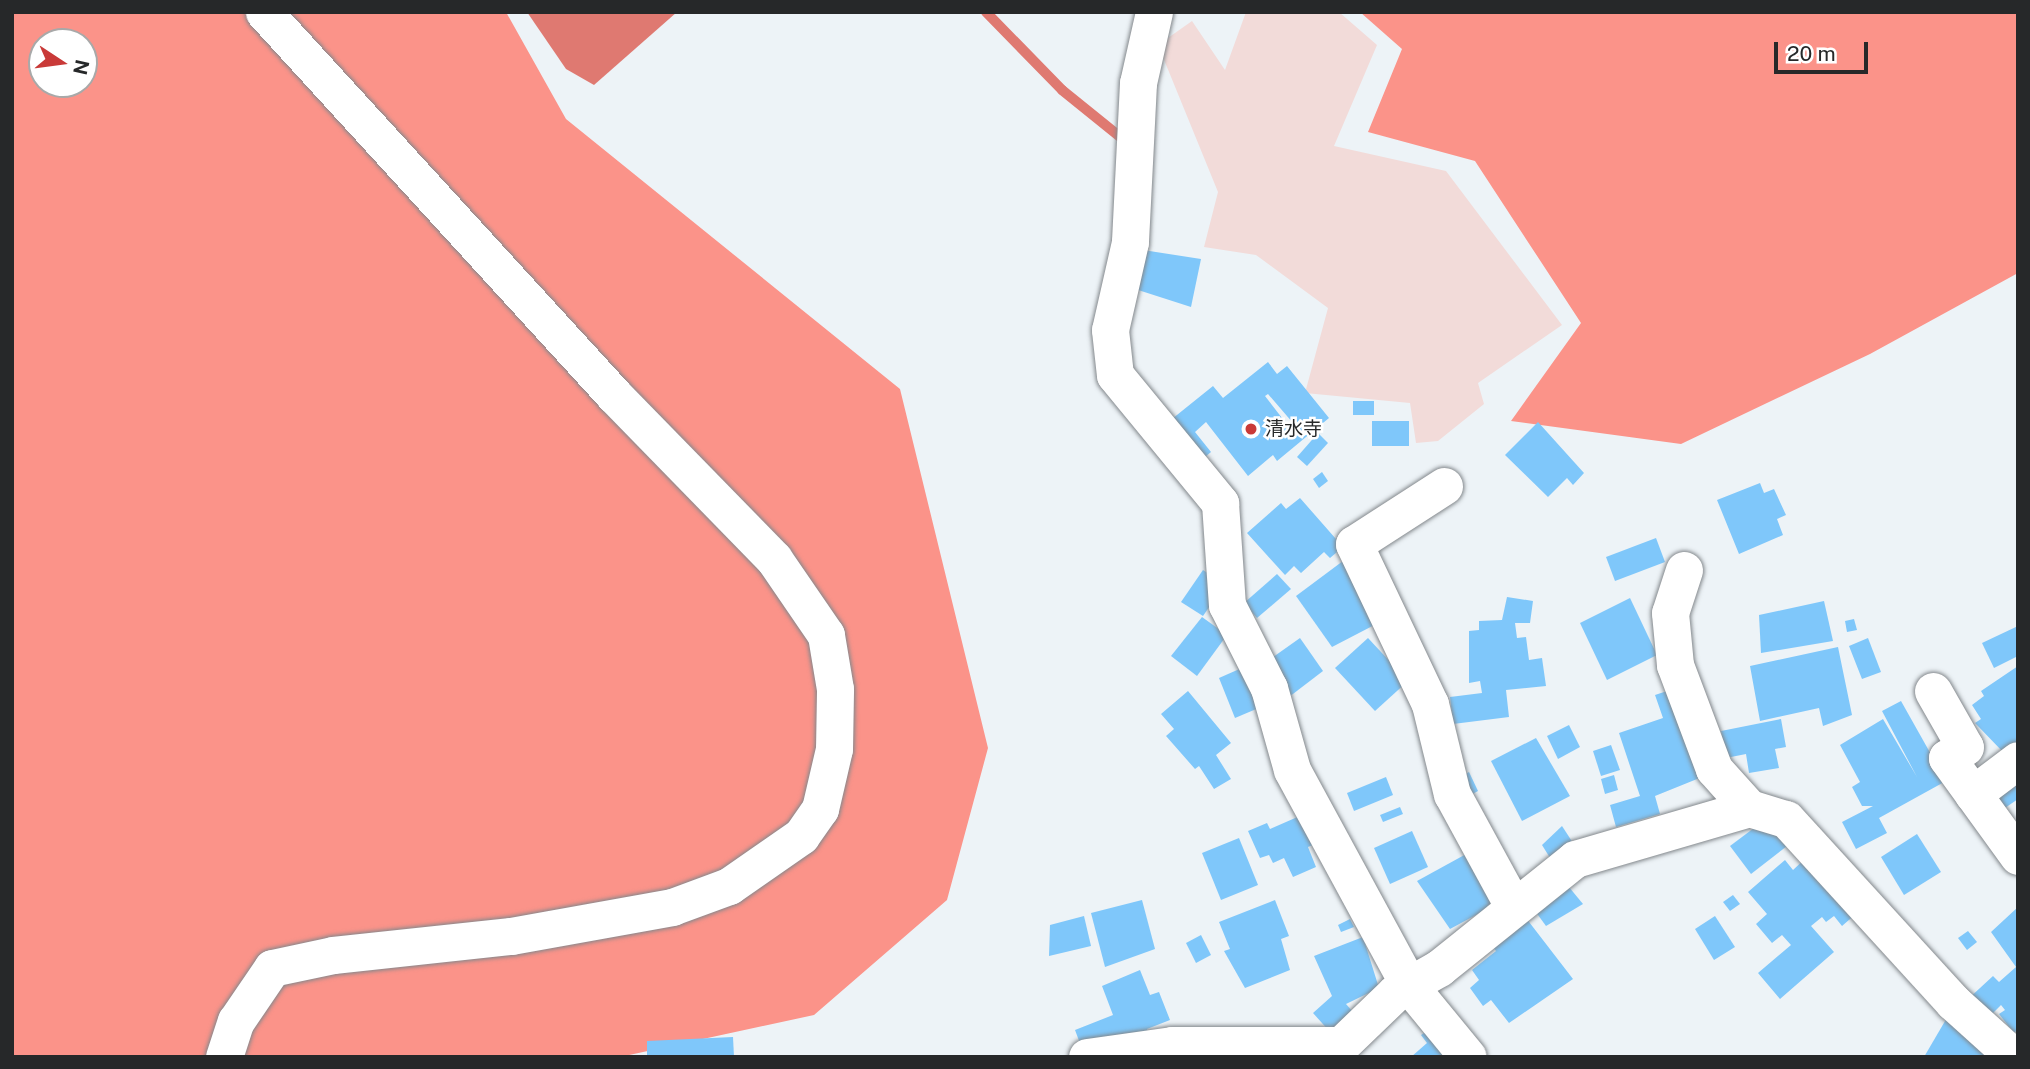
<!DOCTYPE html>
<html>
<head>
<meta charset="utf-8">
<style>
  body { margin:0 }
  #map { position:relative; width:2030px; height:1069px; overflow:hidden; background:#edf3f7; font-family:"Public Sans","Noto Sans JP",sans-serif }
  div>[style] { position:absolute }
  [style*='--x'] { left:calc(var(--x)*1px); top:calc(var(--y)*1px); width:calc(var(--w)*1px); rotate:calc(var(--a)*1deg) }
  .green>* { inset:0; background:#f2dbd9 }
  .forest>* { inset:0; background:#fb9389 }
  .water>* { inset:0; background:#df7971 }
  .stream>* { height:10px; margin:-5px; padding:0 5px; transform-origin:5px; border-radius:5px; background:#df7971 }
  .building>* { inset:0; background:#7fc7fa }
  .roads { filter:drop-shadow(0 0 2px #83888c) drop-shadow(0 0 2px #83888c) }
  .street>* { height:37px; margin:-18.5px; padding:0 18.5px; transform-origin:18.5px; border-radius:18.5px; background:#fff }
  .dots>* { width:19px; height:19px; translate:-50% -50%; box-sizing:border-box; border:4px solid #fff; border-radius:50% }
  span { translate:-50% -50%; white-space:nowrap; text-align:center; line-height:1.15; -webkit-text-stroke:5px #fff; paint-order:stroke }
  .poi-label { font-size:19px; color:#262829 }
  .left { translate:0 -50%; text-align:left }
  .frame { position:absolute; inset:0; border:14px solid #262829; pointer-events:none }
  .north { position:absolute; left:28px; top:28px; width:70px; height:70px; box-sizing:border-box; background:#fff; border:2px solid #a8a9a9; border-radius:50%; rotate:103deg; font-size:19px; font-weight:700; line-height:28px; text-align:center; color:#262829 }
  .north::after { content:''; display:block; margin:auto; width:24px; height:32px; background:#c93a38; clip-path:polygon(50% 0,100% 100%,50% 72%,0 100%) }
  .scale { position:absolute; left:1774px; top:42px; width:94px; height:32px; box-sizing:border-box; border:4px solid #262829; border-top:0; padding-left:9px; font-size:21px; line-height:24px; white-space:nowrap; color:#262829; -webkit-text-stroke:5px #fff; paint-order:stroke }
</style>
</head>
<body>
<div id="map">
  <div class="green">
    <div style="clip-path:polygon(1246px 12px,1339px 12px,1377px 45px,1334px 146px,1446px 171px,1562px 325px,1478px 383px,1484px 404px,1438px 441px,1416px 443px,1410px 403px,1305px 393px,1328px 308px,1256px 255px,1204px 247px,1218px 192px,1158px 45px,1192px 21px,1225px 70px)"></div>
  </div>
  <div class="forest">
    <div style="clip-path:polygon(evenodd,12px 12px,506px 12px,566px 119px,900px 389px,988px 748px,947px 900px,814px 1015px,620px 1057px,12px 1057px,12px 12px,42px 42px,84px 42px,84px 84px,42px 84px,42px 42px)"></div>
    <div style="clip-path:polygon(1360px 12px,2018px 12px,2018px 273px,1870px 354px,1681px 444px,1511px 421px,1581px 323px,1475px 161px,1368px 132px,1402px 49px)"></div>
  </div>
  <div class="water">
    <div style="clip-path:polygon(527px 12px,677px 12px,594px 85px,566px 69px)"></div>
  </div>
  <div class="stream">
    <div style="--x:986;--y:12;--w:109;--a:45.7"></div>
    <div style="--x:1062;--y:90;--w:80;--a:38.9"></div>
  </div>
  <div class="building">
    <div style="clip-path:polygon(1143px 250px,1201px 259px,1191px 307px,1135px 289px)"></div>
    <div style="clip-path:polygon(evenodd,1268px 362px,1277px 374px,1287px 366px,1329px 418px,1277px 461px,1273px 455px,1248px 476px,1206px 422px,1195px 432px,1211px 452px,1199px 462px,1167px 423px,1213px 386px,1223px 398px,1268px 362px,1268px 394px,1293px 423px,1289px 427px,1265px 396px,1268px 394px)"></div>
    <div style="clip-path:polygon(1353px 401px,1374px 401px,1374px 415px,1353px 415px)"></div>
    <div style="clip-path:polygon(1372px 421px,1409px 421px,1409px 446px,1372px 446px)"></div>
    <div style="clip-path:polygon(1538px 422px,1584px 473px,1573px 485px,1567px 478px,1548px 497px,1505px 455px)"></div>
    <div style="clip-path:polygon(1318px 433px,1328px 443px,1307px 466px,1297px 457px)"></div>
    <div style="clip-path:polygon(1322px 472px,1328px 481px,1319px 488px,1313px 479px)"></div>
    <div style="clip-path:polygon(1760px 483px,1764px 493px,1774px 489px,1786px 515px,1777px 519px,1783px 535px,1739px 554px,1717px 500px)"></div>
    <div style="clip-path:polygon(1300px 498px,1343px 547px,1330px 558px,1324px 552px,1301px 573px,1294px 566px,1285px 575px,1247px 533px,1281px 503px,1286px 509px)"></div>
    <div style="clip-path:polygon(1656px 538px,1665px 562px,1615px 581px,1606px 557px)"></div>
    <div style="clip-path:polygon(1351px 555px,1384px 620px,1332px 647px,1296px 596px)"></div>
    <div style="clip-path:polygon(1203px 570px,1218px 580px,1216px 597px,1203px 616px,1181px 602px)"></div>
    <div style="clip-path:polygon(1277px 574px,1291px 589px,1257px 618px,1244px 603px)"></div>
    <div style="clip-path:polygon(1507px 597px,1533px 601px,1530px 623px,1515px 623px,1517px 638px,1526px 637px,1529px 660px,1542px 658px,1546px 686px,1506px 690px,1509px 717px,1453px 724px,1450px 697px,1482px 693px,1480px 681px,1469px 683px,1469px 631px,1479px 630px,1479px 621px,1502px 620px)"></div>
    <div style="clip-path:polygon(1630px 598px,1657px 655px,1607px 680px,1580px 623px)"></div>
    <div style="clip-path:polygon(1824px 601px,1833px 641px,1761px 653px,1759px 615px)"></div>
    <div style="clip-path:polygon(1202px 617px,1227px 635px,1197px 676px,1171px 656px)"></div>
    <div style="clip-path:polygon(1854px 619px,1857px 630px,1847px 632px,1845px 621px)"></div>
    <div style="clip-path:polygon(2018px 626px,2018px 656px,1994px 668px,1982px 643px)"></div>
    <div style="clip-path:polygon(1300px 638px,1323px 671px,1289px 697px,1269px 660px)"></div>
    <div style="clip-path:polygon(1368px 638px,1408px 681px,1375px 711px,1335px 668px)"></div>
    <div style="clip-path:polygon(1868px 638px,1881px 672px,1862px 679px,1849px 646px)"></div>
    <div style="clip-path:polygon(1838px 647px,1852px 715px,1823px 726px,1819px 708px,1760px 721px,1750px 666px)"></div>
    <div style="clip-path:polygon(2018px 666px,2018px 742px,2003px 752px,1975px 723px,1981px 719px,1972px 705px,1984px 696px,1981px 691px)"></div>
    <div style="clip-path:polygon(1244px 667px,1261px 707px,1235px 718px,1219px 678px)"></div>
    <div style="clip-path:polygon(1670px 690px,1707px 775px,1655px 796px,1660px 814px,1616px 827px,1610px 805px,1640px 796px,1619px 733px,1663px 718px,1655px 695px)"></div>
    <div style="clip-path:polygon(1188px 691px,1231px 743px,1216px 755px,1231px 779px,1214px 789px,1199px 766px,1195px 769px,1166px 736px,1174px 729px,1161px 714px)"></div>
    <div style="clip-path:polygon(1901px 701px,1946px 781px,1879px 818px,1887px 833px,1856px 849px,1842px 822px,1873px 806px,1862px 806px,1852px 787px,1860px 782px,1840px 745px,1883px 719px,1917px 777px,1882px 711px)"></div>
    <div style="clip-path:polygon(1781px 719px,1786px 747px,1775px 749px,1779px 768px,1749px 773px,1746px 754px,1726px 758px,1721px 731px)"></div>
    <div style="clip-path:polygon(1569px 725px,1580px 747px,1558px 759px,1547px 736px)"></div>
    <div style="clip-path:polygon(1536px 738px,1570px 796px,1522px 821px,1491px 761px)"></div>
    <div style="clip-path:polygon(1611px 745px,1620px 770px,1601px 776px,1593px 751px)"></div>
    <div style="clip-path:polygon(2018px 771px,2018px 799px,2005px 808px,1992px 788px)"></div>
    <div style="clip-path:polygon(1469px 772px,1478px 791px,1467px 797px,1458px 778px)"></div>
    <div style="clip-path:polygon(1614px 775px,1618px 790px,1605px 794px,1601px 779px)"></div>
    <div style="clip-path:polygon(1386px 777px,1393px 795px,1354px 811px,1347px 793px)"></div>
    <div style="clip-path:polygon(1400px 807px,1403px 814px,1383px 822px,1380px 815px)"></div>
    <div style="clip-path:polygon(1302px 815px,1315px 844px,1308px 847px,1316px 867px,1293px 877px,1284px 858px,1273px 863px,1269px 855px,1260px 858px,1248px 831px,1267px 823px,1270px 829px)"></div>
    <div style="clip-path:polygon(1766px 819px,1787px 846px,1751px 874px,1730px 846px)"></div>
    <div style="clip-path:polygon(1562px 826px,1575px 846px,1552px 861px,1542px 845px)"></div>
    <div style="clip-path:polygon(1412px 831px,1428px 867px,1390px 884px,1374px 848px)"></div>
    <div style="clip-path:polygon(1917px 834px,1941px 872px,1904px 895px,1881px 857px)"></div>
    <div style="clip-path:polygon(1239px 838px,1258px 885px,1221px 900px,1202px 853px)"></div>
    <div style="clip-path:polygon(1468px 853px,1500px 902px,1450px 929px,1417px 881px)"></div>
    <div style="clip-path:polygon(1808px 856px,1857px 913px,1842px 926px,1834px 916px,1826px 922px,1822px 917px,1811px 926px,1834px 952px,1780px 999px,1758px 973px,1791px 945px,1782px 935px,1772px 943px,1756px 924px,1767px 914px,1748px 892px,1785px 860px,1793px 870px)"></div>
    <div style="clip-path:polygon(1564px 881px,1583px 904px,1546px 926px,1530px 904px)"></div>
    <div style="clip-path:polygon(1733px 895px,1740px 904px,1730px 911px,1723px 902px)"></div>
    <div style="clip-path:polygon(1142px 900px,1155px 949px,1105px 967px,1091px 913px)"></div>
    <div style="clip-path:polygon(1275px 900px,1289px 936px,1281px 939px,1290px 970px,1245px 988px,1224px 951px,1230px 949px,1219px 922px)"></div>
    <div style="clip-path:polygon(2018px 907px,2018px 1029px,2014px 1033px,1999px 1014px,2005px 1010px,2001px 1005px,1987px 1019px,1967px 1000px,1993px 976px,1999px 982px,2016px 967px,1991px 932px)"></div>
    <div style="clip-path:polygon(1084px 916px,1091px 946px,1049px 956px,1050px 925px)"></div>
    <div style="clip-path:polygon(1715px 916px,1735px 947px,1714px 960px,1695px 929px)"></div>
    <div style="clip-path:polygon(1526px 918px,1573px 979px,1509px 1023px,1491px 1000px,1483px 1006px,1470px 988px,1479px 980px,1472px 970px,1496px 951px,1491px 945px)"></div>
    <div style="clip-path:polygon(1350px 919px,1354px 927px,1341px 932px,1338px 925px)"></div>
    <div style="clip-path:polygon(1968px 931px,1977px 942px,1967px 950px,1958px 938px)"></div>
    <div style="clip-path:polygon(1201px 935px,1211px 955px,1196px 963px,1186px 943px)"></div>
    <div style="clip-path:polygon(1363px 937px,1379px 988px,1346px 1004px,1353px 1012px,1331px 1033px,1313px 1013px,1332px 996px,1314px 956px)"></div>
    <div style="clip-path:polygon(1140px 970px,1150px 995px,1159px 992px,1170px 1020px,1147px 1029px,1149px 1035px,1081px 1046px,1075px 1030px,1113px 1015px,1102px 986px)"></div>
    <div style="clip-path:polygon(1948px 1016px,2007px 1057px,1924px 1057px)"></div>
    <div style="clip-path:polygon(1437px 1024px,1460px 1057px,1411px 1057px,1427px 1043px,1421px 1035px)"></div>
    <div style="clip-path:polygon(733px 1037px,734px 1057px,647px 1057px,647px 1041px)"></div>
  </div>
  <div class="roads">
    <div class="street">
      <div style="--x:1154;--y:12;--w:73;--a:102.7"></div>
      <div style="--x:1138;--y:83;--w:159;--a:92.9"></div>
      <div style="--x:1130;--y:242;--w:90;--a:102.8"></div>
      <div style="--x:1110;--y:330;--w:45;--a:83.7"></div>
      <div style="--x:1115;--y:375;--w:166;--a:50.6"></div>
      <div style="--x:1220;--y:503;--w:102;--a:86.1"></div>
      <div style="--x:1227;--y:605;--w:93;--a:63.2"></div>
      <div style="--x:1269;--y:688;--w:85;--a:74.3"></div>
      <div style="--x:1292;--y:770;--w:243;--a:61.5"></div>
      <div style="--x:1408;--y:984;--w:94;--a:50.6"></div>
      <div style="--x:1444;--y:486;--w:107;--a:147.2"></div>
      <div style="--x:1354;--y:544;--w:177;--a:64.6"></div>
      <div style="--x:1430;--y:704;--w:93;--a:76.3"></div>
      <div style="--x:1452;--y:794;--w:128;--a:61.4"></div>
      <div style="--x:1684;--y:570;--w:45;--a:108"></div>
      <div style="--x:1670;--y:613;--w:52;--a:84.5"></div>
      <div style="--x:1675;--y:665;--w:111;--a:69.4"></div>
      <div style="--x:1714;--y:769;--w:52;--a:48.1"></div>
      <div style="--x:1933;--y:691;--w:64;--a:60.3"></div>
      <div style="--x:1965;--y:747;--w:21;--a:149"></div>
      <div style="--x:1947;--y:758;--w:121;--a:54.1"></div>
      <div style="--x:1973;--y:794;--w:56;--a:-37.1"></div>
      <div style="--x:224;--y:1057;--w:38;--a:-72"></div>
      <div style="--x:236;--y:1021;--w:64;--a:-55.8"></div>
      <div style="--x:272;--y:968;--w:62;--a:-12"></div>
      <div style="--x:333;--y:955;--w:179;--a:-6.1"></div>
      <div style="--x:511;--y:936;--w:164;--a:-10.2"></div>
      <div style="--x:672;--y:907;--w:61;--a:-20.2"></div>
      <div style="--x:729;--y:886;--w:88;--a:-34.8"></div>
      <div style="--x:801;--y:836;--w:33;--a:-55"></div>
      <div style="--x:820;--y:809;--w:62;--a:-76.9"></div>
      <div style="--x:834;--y:749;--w:60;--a:-89"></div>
      <div style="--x:835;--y:689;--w:55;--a:-99.5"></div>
      <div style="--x:826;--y:635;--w:92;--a:-124.4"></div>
      <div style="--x:774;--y:559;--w:229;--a:-134.3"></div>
      <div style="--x:614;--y:395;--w:519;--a:-132.42"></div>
      <div style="--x:1087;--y:1057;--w:86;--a:-8"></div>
      <div style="--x:1172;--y:1045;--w:169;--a:0"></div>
      <div style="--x:1341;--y:1045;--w:75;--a:-43.9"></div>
      <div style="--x:1395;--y:993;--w:51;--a:-29.6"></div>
      <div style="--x:1439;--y:968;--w:174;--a:-38.7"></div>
      <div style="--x:1575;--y:859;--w:181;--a:-16.3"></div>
      <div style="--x:1749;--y:808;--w:39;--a:17"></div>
      <div style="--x:1786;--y:819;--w:248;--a:47.6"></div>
      <div style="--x:1953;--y:1002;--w:82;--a:42"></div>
    </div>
  </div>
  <div class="dots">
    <div style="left:1251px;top:429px;background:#c93a38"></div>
  </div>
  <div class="poi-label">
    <span class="left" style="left:1265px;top:429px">清水寺</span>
  </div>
  <div class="frame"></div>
  <div class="north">N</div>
  <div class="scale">20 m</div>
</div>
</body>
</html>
